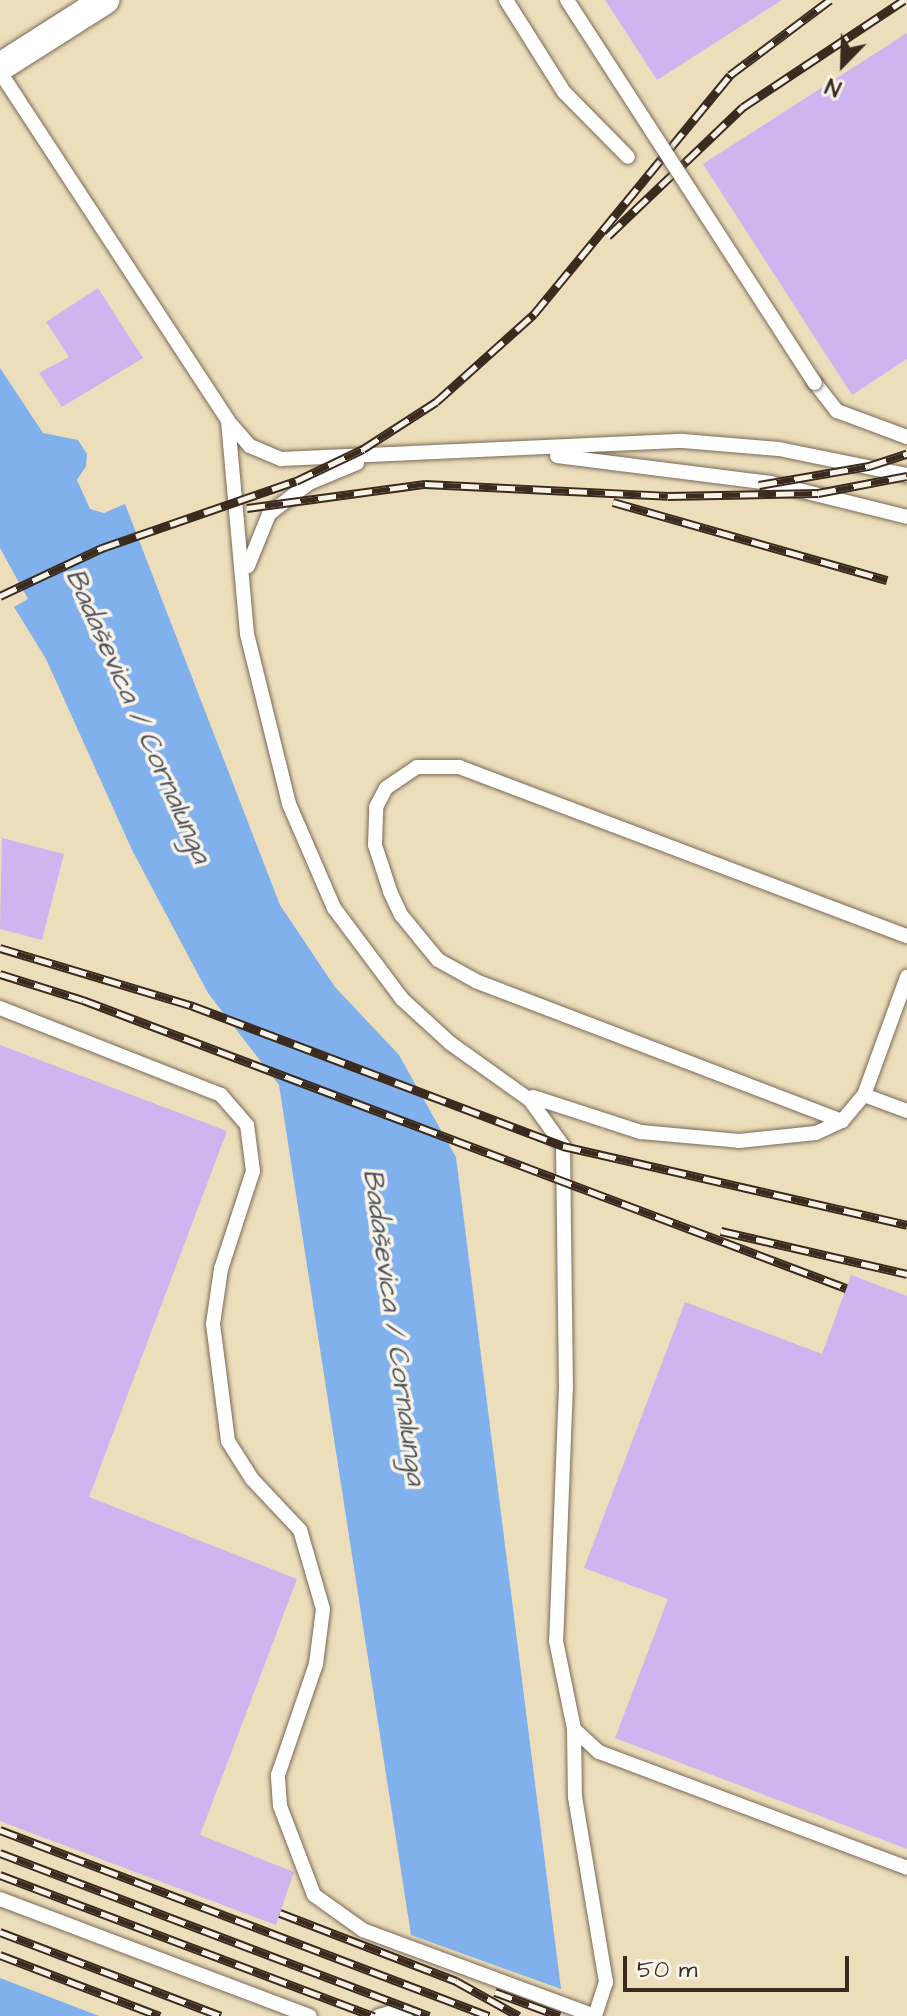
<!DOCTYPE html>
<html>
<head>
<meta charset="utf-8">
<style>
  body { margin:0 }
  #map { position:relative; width:907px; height:2016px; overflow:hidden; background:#ecdebb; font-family:"Architects Daughter",sans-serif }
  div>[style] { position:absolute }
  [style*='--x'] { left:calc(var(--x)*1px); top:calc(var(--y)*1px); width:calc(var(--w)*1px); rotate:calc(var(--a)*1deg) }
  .water>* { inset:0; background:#81b1ec }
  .building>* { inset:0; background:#cfb4ef }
  .roads { filter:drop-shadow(0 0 2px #796955) drop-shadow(0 0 2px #796955) }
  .lane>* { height:14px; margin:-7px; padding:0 7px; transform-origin:7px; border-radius:7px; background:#fff }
  .street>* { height:28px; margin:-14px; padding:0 14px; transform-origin:14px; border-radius:14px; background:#fff }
  .rail>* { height:9px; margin-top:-4.5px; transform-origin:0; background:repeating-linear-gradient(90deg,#f7f3e8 0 18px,#3b2a1e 0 36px); box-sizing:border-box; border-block:2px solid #3b2a1e }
  .bridges { filter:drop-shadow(0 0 2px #796955) drop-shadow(0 0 2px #796955) }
  .lane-bridge>* { height:14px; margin:-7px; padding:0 7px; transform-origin:7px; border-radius:7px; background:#fff }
  span { translate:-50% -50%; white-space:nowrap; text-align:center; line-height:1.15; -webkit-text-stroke:7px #f7f3e8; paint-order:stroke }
  .water-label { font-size:28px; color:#50525c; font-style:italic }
  .north { position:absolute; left:803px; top:24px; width:80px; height:80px; -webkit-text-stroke:6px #f7f3e8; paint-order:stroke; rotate:203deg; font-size:22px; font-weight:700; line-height:32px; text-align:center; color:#3b2a1e }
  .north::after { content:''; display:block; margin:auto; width:28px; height:36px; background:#3b2a1e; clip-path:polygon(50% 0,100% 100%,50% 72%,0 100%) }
  .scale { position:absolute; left:623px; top:1956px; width:226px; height:36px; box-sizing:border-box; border:4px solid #3b2a1e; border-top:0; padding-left:10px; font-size:24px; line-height:28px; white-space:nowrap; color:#3b2a1e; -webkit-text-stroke:6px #f7f3e8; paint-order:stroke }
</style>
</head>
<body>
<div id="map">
  <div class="water">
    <div style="clip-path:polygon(0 368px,43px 433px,78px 440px,87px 454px,86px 466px,77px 480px,90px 509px,104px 513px,125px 504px,280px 905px,335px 987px,399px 1055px,456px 1157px,561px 1989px,411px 1935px,279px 1085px,208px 993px,132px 850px,46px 659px,14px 607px,28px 599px,0 548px)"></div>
    <div style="clip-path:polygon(0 1978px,99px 2016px,0 2016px)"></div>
  </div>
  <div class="building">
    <div style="clip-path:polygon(605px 0,782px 0,657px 80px)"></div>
    <div style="clip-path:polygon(907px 33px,907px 359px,852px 395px,703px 164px)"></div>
    <div style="clip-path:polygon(98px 288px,143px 358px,62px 407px,39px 373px,69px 357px,46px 322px)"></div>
    <div style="clip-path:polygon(2px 838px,64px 854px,42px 940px,0 929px)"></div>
    <div style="clip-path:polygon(0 1045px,227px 1131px,89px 1497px,297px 1579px,200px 1835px,294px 1872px,276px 1925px,0 1821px)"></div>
    <div style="clip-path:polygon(851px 1275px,907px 1296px,907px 1849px,615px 1738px,668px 1599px,584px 1568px,685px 1302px,822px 1354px)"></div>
  </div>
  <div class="roads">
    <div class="lane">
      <div style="--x:506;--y:0;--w:109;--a:57.8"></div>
      <div style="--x:564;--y:92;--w:91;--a:45.4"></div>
      <div style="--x:0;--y:72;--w:417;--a:56.8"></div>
      <div style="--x:228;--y:421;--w:214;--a:84.9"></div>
      <div style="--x:247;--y:634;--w:175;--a:76.1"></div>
      <div style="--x:289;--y:804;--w:113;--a:66.6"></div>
      <div style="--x:334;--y:908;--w:114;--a:53.2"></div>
      <div style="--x:402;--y:999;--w:65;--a:42.5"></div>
      <div style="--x:450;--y:1043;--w:98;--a:35.5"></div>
      <div style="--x:530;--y:1100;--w:57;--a:54.3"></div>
      <div style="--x:563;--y:1146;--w:239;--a:89.3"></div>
      <div style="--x:566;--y:1385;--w:256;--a:92.2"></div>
      <div style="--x:556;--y:1641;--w:90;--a:78.4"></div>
      <div style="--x:574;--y:1729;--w:68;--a:89.2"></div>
      <div style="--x:575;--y:1797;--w:188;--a:80.5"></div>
      <div style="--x:606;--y:1982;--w:36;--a:108"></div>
      <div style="--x:595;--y:2016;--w:247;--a:-159.7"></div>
      <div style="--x:363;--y:1930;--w:60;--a:-144.5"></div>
      <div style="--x:314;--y:1895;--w:95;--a:-110.9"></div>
      <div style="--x:280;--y:1806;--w:31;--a:-94"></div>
      <div style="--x:278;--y:1775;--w:117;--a:-71.1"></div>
      <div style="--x:316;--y:1664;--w:55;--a:-82.7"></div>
      <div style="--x:323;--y:1609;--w:82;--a:-106.2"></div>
      <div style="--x:300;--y:1530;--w:70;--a:-133.3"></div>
      <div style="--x:252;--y:1479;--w:45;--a:-122.3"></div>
      <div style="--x:228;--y:1441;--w:118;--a:-97.3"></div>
      <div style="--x:213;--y:1324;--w:56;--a:-81.7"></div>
      <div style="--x:221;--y:1269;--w:103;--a:-71.9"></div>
      <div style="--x:253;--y:1171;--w:46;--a:-97.4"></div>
      <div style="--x:247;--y:1125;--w:40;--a:-131"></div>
      <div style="--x:221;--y:1095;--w:238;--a:-158.5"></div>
      <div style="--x:815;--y:383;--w:36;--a:52"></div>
      <div style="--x:837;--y:411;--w:75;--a:20.4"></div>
      <div style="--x:229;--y:422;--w:32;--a:49"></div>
      <div style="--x:250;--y:446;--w:34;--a:23"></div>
      <div style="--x:281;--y:459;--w:402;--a:-2.6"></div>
      <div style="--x:683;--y:441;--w:96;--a:4.8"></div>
      <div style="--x:779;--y:449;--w:131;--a:11.5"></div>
      <div style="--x:557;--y:456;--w:215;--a:7.2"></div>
      <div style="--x:770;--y:483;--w:141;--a:13.9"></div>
      <div style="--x:248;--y:566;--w:56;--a:-68"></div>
      <div style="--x:269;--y:514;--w:51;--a:-37.8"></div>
      <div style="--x:309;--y:483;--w:52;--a:-22.6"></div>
      <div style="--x:864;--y:1095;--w:126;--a:-70"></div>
      <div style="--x:533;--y:1097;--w:114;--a:18"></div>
      <div style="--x:641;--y:1132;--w:98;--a:5.2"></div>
      <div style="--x:739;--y:1141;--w:77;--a:-5.9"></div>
      <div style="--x:816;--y:1133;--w:29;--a:-25"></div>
      <div style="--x:842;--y:1121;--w:34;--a:-50"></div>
      <div style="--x:864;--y:1095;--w:46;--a:20.4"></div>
      <div style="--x:842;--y:1121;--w:392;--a:-159.1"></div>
      <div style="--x:476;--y:981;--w:43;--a:-151.1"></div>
      <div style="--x:438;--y:960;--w:58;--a:-129.4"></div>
      <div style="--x:401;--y:915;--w:26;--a:-115"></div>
      <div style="--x:390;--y:891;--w:48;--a:-108.1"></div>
      <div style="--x:375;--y:845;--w:38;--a:-88"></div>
      <div style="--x:376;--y:807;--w:21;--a:-62"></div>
      <div style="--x:386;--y:788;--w:37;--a:-34"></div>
      <div style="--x:417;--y:767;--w:42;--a:0"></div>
      <div style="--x:459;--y:767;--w:479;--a:20.7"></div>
      <div style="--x:574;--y:1729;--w:34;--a:43"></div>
      <div style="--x:599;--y:1752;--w:329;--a:20.6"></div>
      <div style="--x:0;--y:1899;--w:331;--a:20.7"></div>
      <div style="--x:379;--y:2016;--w:15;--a:-16"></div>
      <div style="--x:393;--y:2012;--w:13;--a:18"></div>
    </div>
    <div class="street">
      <div style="--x:0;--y:67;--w:125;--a:-32.5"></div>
    </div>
  </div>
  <div class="rail">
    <div style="--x:608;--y:236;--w:187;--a:-43.7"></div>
    <div style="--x:743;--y:107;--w:193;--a:-33.6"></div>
    <div style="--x:759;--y:485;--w:112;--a:-9.8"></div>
    <div style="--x:869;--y:466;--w:40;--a:-18"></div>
    <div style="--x:613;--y:502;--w:285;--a:15.9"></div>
    <div style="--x:247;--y:508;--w:180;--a:-7.7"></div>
    <div style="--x:425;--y:484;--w:243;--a:2.8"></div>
    <div style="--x:668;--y:496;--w:150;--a:-1.1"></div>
    <div style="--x:818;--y:493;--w:91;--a:-10.8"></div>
    <div style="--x:0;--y:596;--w:113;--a:-25.2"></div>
    <div style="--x:102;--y:548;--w:205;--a:-19.1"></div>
    <div style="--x:296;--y:481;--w:74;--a:-25.5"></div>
    <div style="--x:363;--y:449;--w:87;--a:-32.8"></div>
    <div style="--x:436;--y:402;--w:132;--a:-41.9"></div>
    <div style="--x:534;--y:314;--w:309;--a:-50.6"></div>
    <div style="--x:730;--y:75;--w:125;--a:-36.9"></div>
    <div style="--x:0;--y:948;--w:202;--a:16.7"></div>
    <div style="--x:193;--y:1006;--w:396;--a:20.7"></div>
    <div style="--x:563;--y:1146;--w:353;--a:12.9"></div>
    <div style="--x:0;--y:974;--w:87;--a:17.4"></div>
    <div style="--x:83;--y:1000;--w:816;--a:20.68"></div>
    <div style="--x:721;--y:1231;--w:191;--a:13"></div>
    <div style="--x:0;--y:1830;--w:523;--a:20.83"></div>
    <div style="--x:0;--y:1853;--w:459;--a:20.8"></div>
    <div style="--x:0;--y:1875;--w:400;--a:20.7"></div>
    <div style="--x:280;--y:1913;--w:189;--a:21.1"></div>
    <div style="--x:456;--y:1981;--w:72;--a:29.1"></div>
    <div style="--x:0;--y:1932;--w:236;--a:20.8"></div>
    <div style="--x:0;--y:1955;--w:171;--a:20.9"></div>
    <div style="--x:495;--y:1992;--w:69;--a:20.3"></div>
  </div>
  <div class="bridges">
    <div class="lane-bridge">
      <div style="--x:567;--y:0;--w:456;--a:57.1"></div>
    </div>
  </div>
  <div class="water-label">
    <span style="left:138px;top:716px;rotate:66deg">Badaševica / Cornalunga</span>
    <span style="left:394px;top:1327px;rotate:82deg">Badaševica / Cornalunga</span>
  </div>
  <div class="north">N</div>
  <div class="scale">50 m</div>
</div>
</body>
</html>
